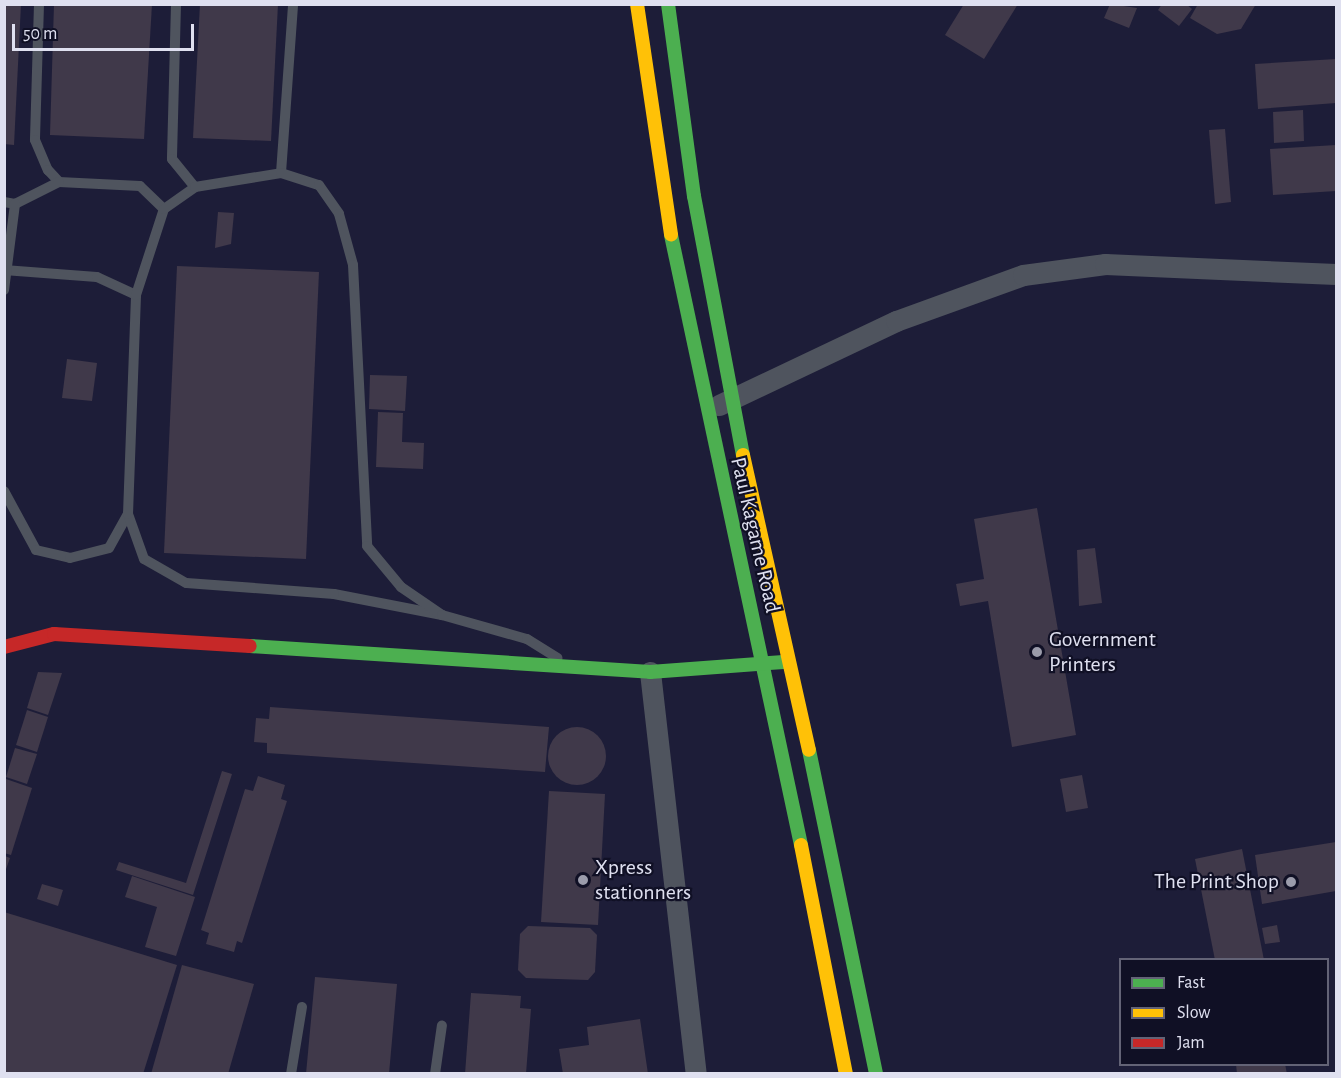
<!DOCTYPE html>
<html>
<head>
<meta charset="utf-8">
<style>
  body { margin:0 }
  #map { position:relative; width:1341px; height:1078px; overflow:hidden; background:#1e1e2b; font-family:"Alegreya Sans",sans-serif }
  div>[style] { position:absolute }
  [style*='--x'] { left:calc(var(--x)*1px); top:calc(var(--y)*1px); width:calc(var(--w)*1px); rotate:calc(var(--a)*1deg) }
  .built>* { inset:0; background:#1d1d38 }
  .building>* { inset:0; background:#40394a }
  .round { border-radius:50% }
  .lane>* { height:10px; margin:-5px; padding:0 5px; transform-origin:5px; border-radius:5px; background:#4f545e }
  .street>* { height:21px; margin:-10.5px; padding:0 10.5px; transform-origin:10.5px; border-radius:10.5px; background:#4f545e }
  .fast>* { height:14px; margin:-7px; padding:0 7px; transform-origin:7px; border-radius:7px; background:#4caf50 }
  .slow>* { height:14px; margin:-7px; padding:0 7px; transform-origin:7px; border-radius:7px; background:#ffc107 }
  .jam>* { height:14px; margin:-7px; padding:0 7px; transform-origin:7px; border-radius:7px; background:#c62828 }
  .dots>* { width:16px; height:16px; translate:-50% -50%; box-sizing:border-box; border:3px solid #101025; border-radius:50% }
  span { translate:-50% -50%; white-space:nowrap; text-align:center; line-height:1.15; -webkit-text-stroke:4.5px #101025; paint-order:stroke }
  .street-label { font-size:22px; color:#dfe0f0 }
  .poi-label { font-size:22px; color:#dfe0f0 }
  .left { translate:0 -50%; text-align:left }
  .right { translate:-100% -50%; text-align:right }
  .frame { position:absolute; inset:0; border:6px solid #dfe0f0; pointer-events:none }
  .legend { position:absolute; left:1119px; top:958px; width:210px; height:108px; box-sizing:border-box; background:#101025; border:2px solid #636376; margin:0; padding:8px 10px; list-style:none; font-size:18px; color:#dfe0f0 }
  .legend li { display:flex; align-items:center; gap:12px; height:30px }
  .legend b { width:30px; border:2px solid #636376 }
  .scale { position:absolute; left:12px; top:24px; width:182px; height:27px; box-sizing:border-box; border:3px solid #dfe0f0; border-top:0; padding-left:8px; font-size:18px; line-height:21px; white-space:nowrap; color:#dfe0f0; -webkit-text-stroke:4px #101025; paint-order:stroke }
</style>
</head>
<body>
<div id="map">
  <div class="built">
    <div style="clip-path:polygon(evenodd,5px 5px,1336px 5px,1336px 1073px,5px 1074px,5px 5px,1120px 960px,1328px 960px,1328px 1064px,1120px 1064px,1120px 960px)"></div>
  </div>
  <div class="building">
    <div style="clip-path:polygon(4px 4px,21px 4px,14px 145px,4px 144px)"></div>
    <div style="clip-path:polygon(54px 4px,152px 4px,144px 139px,50px 135px)"></div>
    <div style="clip-path:polygon(200px 4px,278px 4px,271px 141px,193px 138px)"></div>
    <div style="clip-path:polygon(964px 4px,1018px 4px,984px 59px,945px 35px)"></div>
    <div style="clip-path:polygon(1110px 4px,1137px 8px,1129px 28px,1104px 18px)"></div>
    <div style="clip-path:polygon(1162px 4px,1186px 4px,1192px 9px,1179px 26px,1158px 10px)"></div>
    <div style="clip-path:polygon(1198px 4px,1256px 4px,1241px 29px,1217px 34px,1190px 18px)"></div>
    <div style="clip-path:polygon(1336px 59px,1336px 103px,1258px 109px,1255px 64px)"></div>
    <div style="clip-path:polygon(1303px 110px,1304px 141px,1274px 143px,1273px 112px)"></div>
    <div style="clip-path:polygon(1225px 129px,1231px 202px,1215px 204px,1209px 130px)"></div>
    <div style="clip-path:polygon(1336px 145px,1336px 191px,1273px 195px,1270px 149px)"></div>
    <div style="clip-path:polygon(218px 212px,234px 213px,231px 244px,215px 248px)"></div>
    <div style="clip-path:polygon(177px 266px,319px 272px,306px 559px,164px 553px)"></div>
    <div style="clip-path:polygon(67px 359px,97px 363px,92px 401px,62px 398px)"></div>
    <div style="clip-path:polygon(370px 375px,407px 376px,405px 411px,369px 409px)"></div>
    <div style="clip-path:polygon(378px 412px,403px 413px,402px 442px,424px 443px,423px 469px,376px 467px)"></div>
    <div style="clip-path:polygon(1037px 508px,1076px 735px,1012px 747px,988px 601px,960px 606px,956px 584px,984px 579px,974px 519px)"></div>
    <div style="clip-path:polygon(1095px 548px,1102px 603px,1079px 606px,1077px 550px)"></div>
    <div style="clip-path:polygon(38px 672px,62px 673px,48px 715px,27px 708px)"></div>
    <div style="clip-path:polygon(270px 707px,549px 727px,545px 772px,267px 753px,267px 743px,254px 742px,256px 718px,269px 719px)"></div>
    <div style="clip-path:polygon(27px 710px,48px 717px,37px 752px,16px 745px)"></div>
    <div class="round" style="left:548px;top:727px;width:58px;height:58px"></div>
    <div style="clip-path:polygon(15px 748px,37px 754px,27px 784px,6px 777px)"></div>
    <div style="clip-path:polygon(222px 771px,232px 774px,193px 895px,116px 870px,119px 862px,186px 883px)"></div>
    <div style="clip-path:polygon(1082px 775px,1088px 808px,1066px 812px,1060px 779px)"></div>
    <div style="clip-path:polygon(258px 776px,285px 785px,281px 799px,287px 801px,242px 943px,237px 941px,234px 952px,206px 944px,209px 933px,201px 930px,245px 789px,253px 791px)"></div>
    <div style="clip-path:polygon(6px 779px,32px 788px,11px 855px,4px 853px)"></div>
    <div style="clip-path:polygon(549px 791px,605px 794px,598px 925px,541px 922px)"></div>
    <div style="clip-path:polygon(1336px 842px,1336px 891px,1262px 904px,1255px 855px)"></div>
    <div style="clip-path:polygon(1242px 849px,1264px 960px,1215px 960px,1195px 859px)"></div>
    <div style="clip-path:polygon(5px 856px,10px 858px,5px 872px)"></div>
    <div style="clip-path:polygon(132px 876px,195px 897px,176px 956px,145px 947px,157px 907px,125px 897px)"></div>
    <div style="clip-path:polygon(42px 884px,63px 890px,58px 906px,37px 899px)"></div>
    <div style="clip-path:polygon(4px 912px,177px 965px,143px 1074px,4px 1074px)"></div>
    <div style="clip-path:polygon(1277px 925px,1280px 942px,1265px 944px,1262px 928px)"></div>
    <div style="clip-path:polygon(528px 926px,590px 928px,597px 935px,595px 972px,588px 980px,526px 978px,518px 970px,520px 934px)"></div>
    <div style="clip-path:polygon(182px 965px,254px 984px,228px 1074px,151px 1074px)"></div>
    <div style="clip-path:polygon(315px 977px,397px 984px,389px 1074px,306px 1074px)"></div>
    <div style="clip-path:polygon(471px 993px,521px 996px,520px 1008px,531px 1009px,526px 1074px,465px 1074px)"></div>
    <div style="clip-path:polygon(640px 1019px,648px 1074px,563px 1074px,559px 1049px,589px 1045px,587px 1027px)"></div>
    <div style="clip-path:polygon(1236px 1064px,1285px 1064px,1287px 1074px,1237px 1074px)"></div>
  </div>
  <div class="lane">
    <div style="--x:39;--y:4;--w:136;--a:91.7"></div>
    <div style="--x:35;--y:140;--w:33;--a:67"></div>
    <div style="--x:48;--y:170;--w:16;--a:47"></div>
    <div style="--x:59;--y:182;--w:81;--a:2.8"></div>
    <div style="--x:140;--y:186;--w:33;--a:44"></div>
    <div style="--x:176;--y:4;--w:155;--a:91.5"></div>
    <div style="--x:172;--y:159;--w:36;--a:51"></div>
    <div style="--x:281;--y:173;--w:169;--a:-85.9"></div>
    <div style="--x:4;--y:202;--w:11;--a:10"></div>
    <div style="--x:15;--y:204;--w:49;--a:-26.6"></div>
    <div style="--x:4;--y:270;--w:93;--a:4.3"></div>
    <div style="--x:97;--y:277;--w:43;--a:24.8"></div>
    <div style="--x:4;--y:290;--w:87;--a:-82.7"></div>
    <div style="--x:4;--y:491;--w:67;--a:61.5"></div>
    <div style="--x:36;--y:550;--w:35;--a:13"></div>
    <div style="--x:70;--y:558;--w:40;--a:-14.4"></div>
    <div style="--x:109;--y:548;--w:39;--a:-61"></div>
    <div style="--x:442;--y:615;--w:110;--a:-169"></div>
    <div style="--x:334;--y:594;--w:148;--a:-175.7"></div>
    <div style="--x:186;--y:583;--w:48;--a:-150.3"></div>
    <div style="--x:144;--y:559;--w:48;--a:-109.6"></div>
    <div style="--x:128;--y:514;--w:219;--a:-87.9"></div>
    <div style="--x:136;--y:295;--w:90;--a:-72"></div>
    <div style="--x:164;--y:209;--w:38;--a:-35"></div>
    <div style="--x:195;--y:187;--w:87;--a:-9.2"></div>
    <div style="--x:281;--y:173;--w:40;--a:18"></div>
    <div style="--x:319;--y:185;--w:35;--a:55"></div>
    <div style="--x:339;--y:214;--w:53;--a:74.6"></div>
    <div style="--x:353;--y:265;--w:281;--a:87.1"></div>
    <div style="--x:367;--y:546;--w:53;--a:50.3"></div>
    <div style="--x:401;--y:587;--w:50;--a:34.3"></div>
    <div style="--x:442;--y:615;--w:88;--a:15.8"></div>
    <div style="--x:527;--y:639;--w:36;--a:32"></div>
    <div style="--x:291;--y:1074;--w:68;--a:-80.7"></div>
    <div style="--x:435;--y:1074;--w:49;--a:-81.9"></div>
  </div>
  <div class="street">
    <div style="--x:719;--y:405;--w:196;--a:-25.4"></div>
    <div style="--x:896;--y:321;--w:135;--a:-19.9"></div>
    <div style="--x:1023;--y:275;--w:83;--a:-7.6"></div>
    <div style="--x:1105;--y:264;--w:231;--a:2.5"></div>
    <div style="--x:650;--y:672;--w:405;--a:83.5"></div>
  </div>
  <div class="fast">
    <div style="--x:668;--y:4;--w:194;--a:82.3"></div>
    <div style="--x:694;--y:196;--w:264;--a:79.3"></div>
    <div style="--x:671;--y:235;--w:624;--a:77.97"></div>
    <div style="--x:250;--y:646;--w:401;--a:3.7"></div>
    <div style="--x:650;--y:672;--w:134;--a:-4.3"></div>
    <div style="--x:809;--y:750;--w:331;--a:78.3"></div>
  </div>
  <div class="slow">
    <div style="--x:637;--y:4;--w:233;--a:81.6"></div>
    <div style="--x:743;--y:455;--w:302;--a:77.4"></div>
    <div style="--x:801;--y:845;--w:233;--a:78.9"></div>
  </div>
  <div class="jam">
    <div style="--x:4;--y:647;--w:52;--a:-14.6"></div>
    <div style="--x:54;--y:634;--w:196;--a:3.5"></div>
  </div>
  <div class="dots">
    <div style="left:1037px;top:652px;background:#9b9cab"></div>
    <div style="left:583px;top:880px;background:#9b9cab"></div>
    <div style="left:1291px;top:882px;background:#9b9cab"></div>
  </div>
  <div class="street-label">
    <span style="left:755px;top:535px;rotate:77deg">Paul Kagame Road</span>
  </div>
  <div class="poi-label">
    <span class="left" style="left:1049px;top:652px">Government<br>Printers</span>
    <span class="left" style="left:595px;top:880px">Xpress<br>stationners</span>
    <span class="right" style="left:1279px;top:882px">The Print Shop</span>
  </div>
  <div class="frame"></div>
  <ul class="legend">
  <li><b style="height:8px;background:#4caf50"></b>Fast</li>
  <li><b style="height:8px;background:#ffc107"></b>Slow</li>
  <li><b style="height:8px;background:#c62828"></b>Jam</li>
  </ul>
  <div class="scale">50 m</div>
</div>
</body>
</html>
